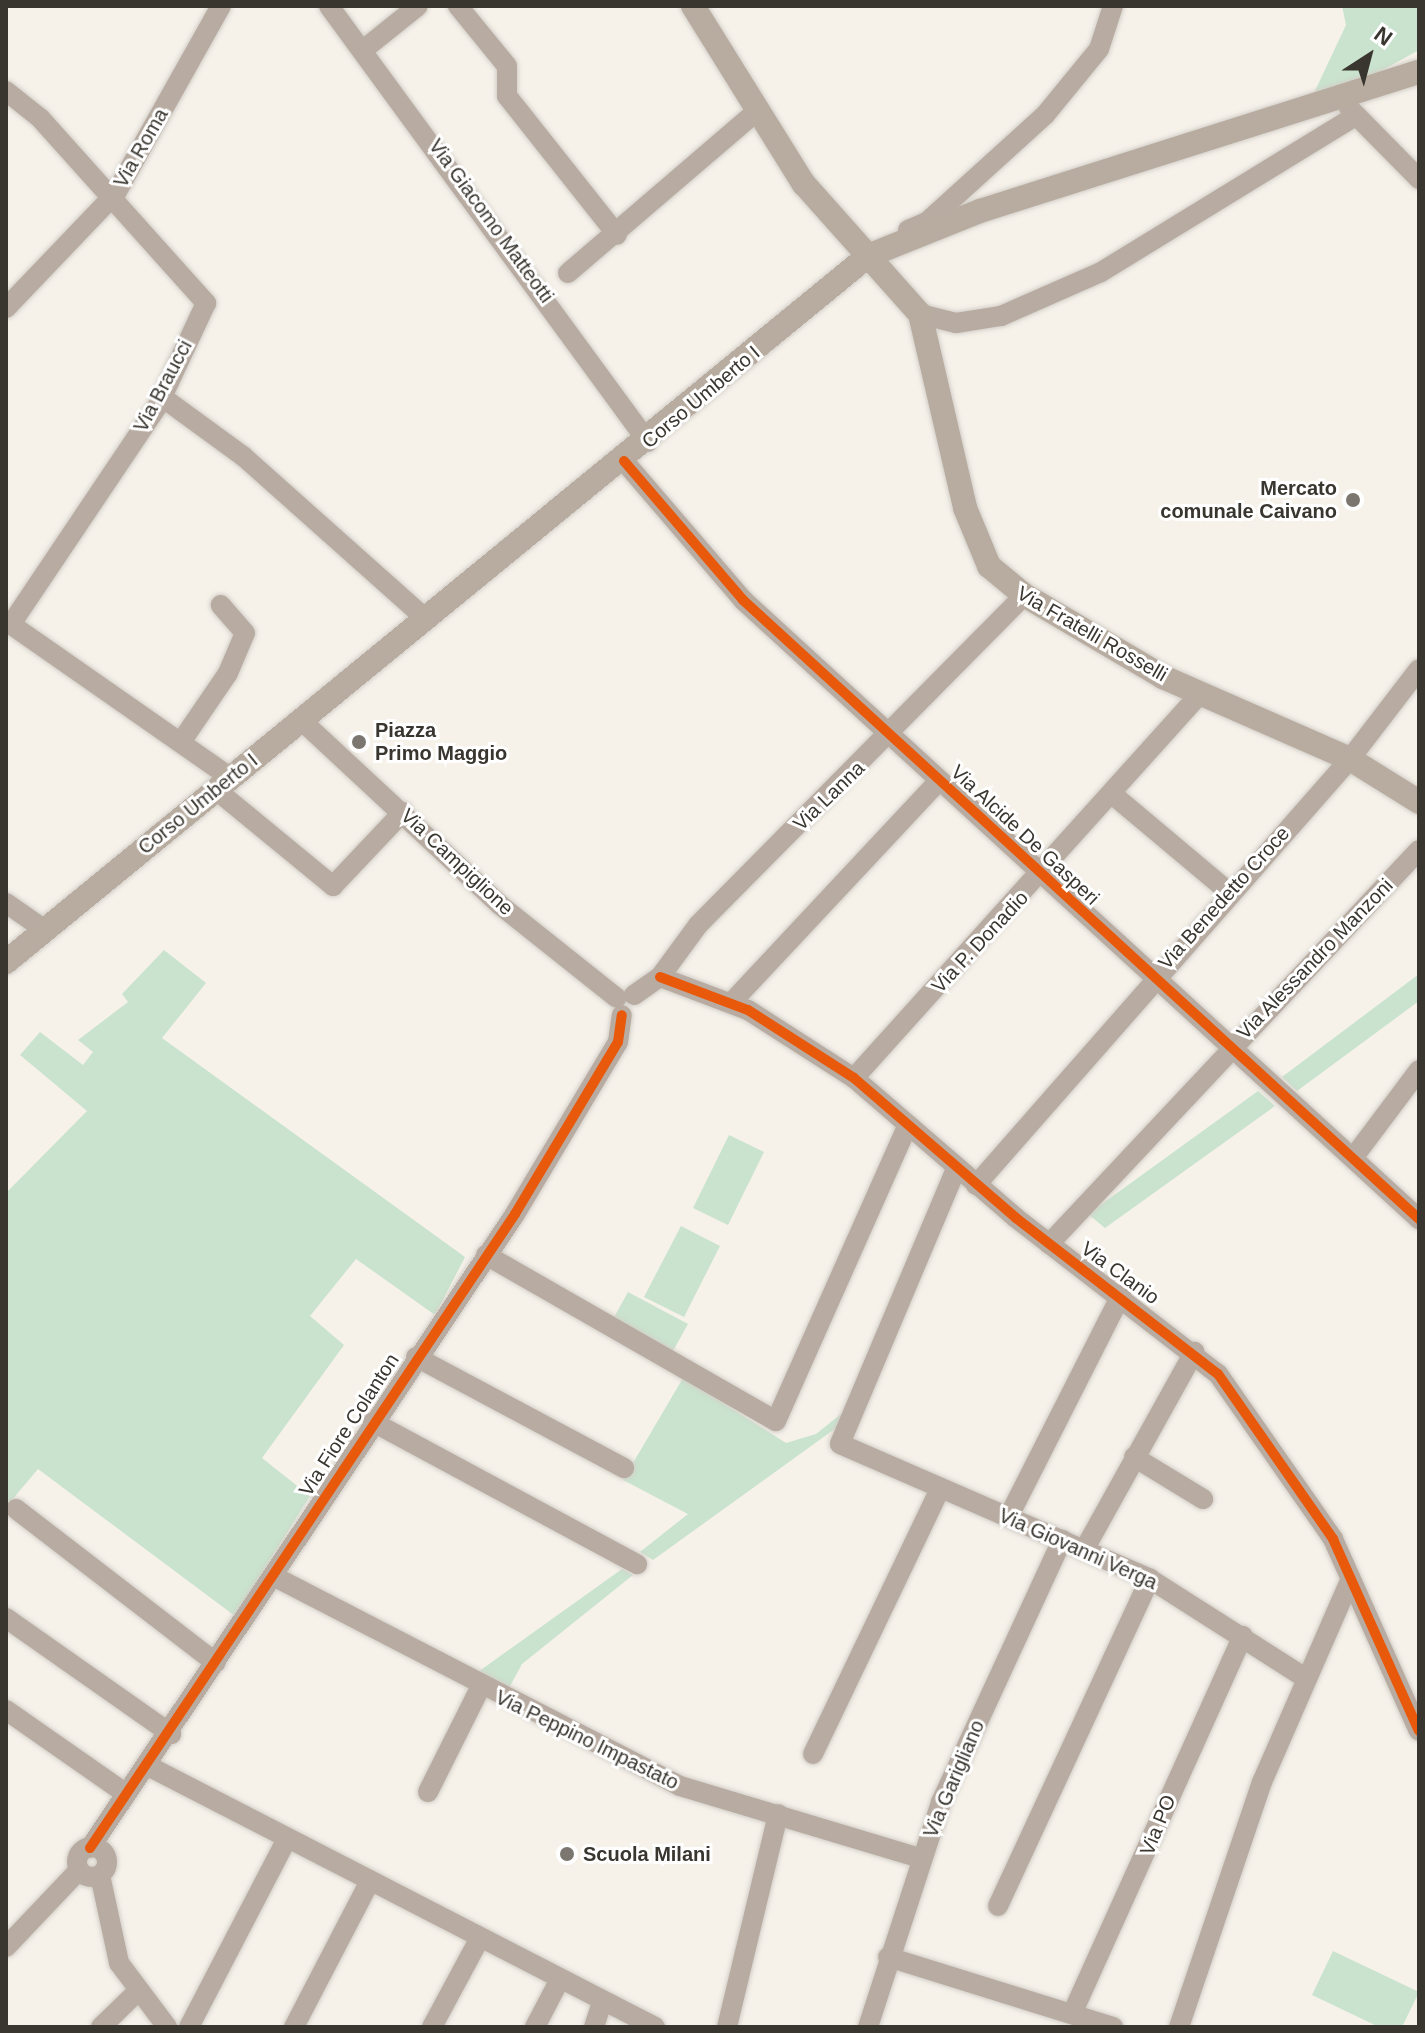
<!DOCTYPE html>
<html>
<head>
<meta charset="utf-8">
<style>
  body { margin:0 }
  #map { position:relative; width:1425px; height:2033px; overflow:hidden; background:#f6f2ea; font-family:Arial,sans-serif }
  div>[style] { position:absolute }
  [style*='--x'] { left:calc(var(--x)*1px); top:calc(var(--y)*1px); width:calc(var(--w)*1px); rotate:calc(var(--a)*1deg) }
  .green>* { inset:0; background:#c9e3ce }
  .roads { filter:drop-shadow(0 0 2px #d3cfc9) drop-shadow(0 0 2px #d3cfc9) }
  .minor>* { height:20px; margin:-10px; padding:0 10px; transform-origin:10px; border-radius:10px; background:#b8aca2 }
  .minor>.ring { margin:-10px; padding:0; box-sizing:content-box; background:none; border:20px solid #b8aca2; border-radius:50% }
  .major>* { height:24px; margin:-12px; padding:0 12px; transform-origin:12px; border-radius:12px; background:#b7ac9f }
  .cycleway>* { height:10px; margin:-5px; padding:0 5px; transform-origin:5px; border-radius:5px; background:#e8590c }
  .dots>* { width:22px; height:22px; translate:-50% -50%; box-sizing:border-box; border:4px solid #fff; border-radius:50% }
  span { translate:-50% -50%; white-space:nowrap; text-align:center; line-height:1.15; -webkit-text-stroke:6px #fff; paint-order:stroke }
  .street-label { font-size:20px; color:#39352f }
  .poi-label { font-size:20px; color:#39352f; font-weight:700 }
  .right { translate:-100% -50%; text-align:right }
  .left { translate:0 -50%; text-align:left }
  .frame { position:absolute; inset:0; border:8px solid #39352f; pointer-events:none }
  .north { position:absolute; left:1329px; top:16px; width:80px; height:80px; -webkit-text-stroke:6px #fff; paint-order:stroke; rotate:36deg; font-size:22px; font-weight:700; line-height:32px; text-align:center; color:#39352f }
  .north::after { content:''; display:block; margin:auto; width:28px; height:36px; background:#39352f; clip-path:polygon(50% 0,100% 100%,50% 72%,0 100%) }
</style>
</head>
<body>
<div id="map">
  <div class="green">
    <div style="clip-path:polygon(1342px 6px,1419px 6px,1419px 50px,1370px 77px,1314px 93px,1346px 25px)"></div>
    <div style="clip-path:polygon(164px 950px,206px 983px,162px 1038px,465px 1257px,435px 1315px,356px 1259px,310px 1316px,344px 1345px,262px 1458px,310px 1496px,235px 1616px,38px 1469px,6px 1507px,6px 1193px,87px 1111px,20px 1055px,40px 1032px,83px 1065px,93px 1052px,78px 1040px,128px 1002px,122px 994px)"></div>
    <div style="clip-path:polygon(1419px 974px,1419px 1001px,1297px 1091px,1282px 1077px)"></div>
    <div style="clip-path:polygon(1258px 1091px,1275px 1106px,1105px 1228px,1088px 1214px)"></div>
    <div style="clip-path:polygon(729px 1135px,764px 1152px,728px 1225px,693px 1208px)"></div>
    <div style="clip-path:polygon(681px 1226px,720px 1246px,684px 1317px,644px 1297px)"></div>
    <div style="clip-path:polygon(628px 1292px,688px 1324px,673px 1351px,613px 1319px)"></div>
    <div style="clip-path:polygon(683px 1378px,786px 1443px,816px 1434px,846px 1410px,836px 1428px,653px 1560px,640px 1552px,688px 1514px,623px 1480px)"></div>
    <div style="clip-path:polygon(622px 1569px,633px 1575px,522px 1664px,508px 1690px,478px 1672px)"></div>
    <div style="clip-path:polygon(1333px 1951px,1419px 1992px,1402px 2027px,1379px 2027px,1312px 1995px)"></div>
  </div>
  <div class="roads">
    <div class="minor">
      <div style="--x:329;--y:6;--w:540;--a:53.81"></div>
      <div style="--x:458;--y:6;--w:77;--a:50.8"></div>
      <div style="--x:507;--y:66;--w:30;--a:90"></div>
      <div style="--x:507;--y:96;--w:177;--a:51.6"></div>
      <div style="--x:363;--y:50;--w:70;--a:-38.7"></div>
      <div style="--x:6;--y:91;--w:43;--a:38.5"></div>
      <div style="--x:40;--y:118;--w:249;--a:48.1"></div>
      <div style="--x:206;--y:303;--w:111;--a:115"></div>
      <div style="--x:159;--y:404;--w:265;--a:123.9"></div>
      <div style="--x:1349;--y:108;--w:100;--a:45.4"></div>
      <div style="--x:908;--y:230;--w:21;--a:-23"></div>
      <div style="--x:927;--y:222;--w:159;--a:-42.2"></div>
      <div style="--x:1045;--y:115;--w:85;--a:-50.7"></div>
      <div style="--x:1099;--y:49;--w:45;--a:-72"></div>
      <div style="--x:568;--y:273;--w:248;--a:-40.6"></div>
      <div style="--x:6;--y:308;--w:159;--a:-46.3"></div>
      <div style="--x:116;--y:193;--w:214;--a:-60.7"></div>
      <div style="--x:920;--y:314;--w:37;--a:14"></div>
      <div style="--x:956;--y:323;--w:46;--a:-8.8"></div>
      <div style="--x:1001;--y:316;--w:109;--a:-23.7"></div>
      <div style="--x:1101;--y:272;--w:299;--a:-31.5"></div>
      <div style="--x:162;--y:397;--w:100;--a:36.1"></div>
      <div style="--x:243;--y:456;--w:242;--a:41.7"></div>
      <div style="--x:624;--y:461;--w:183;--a:49.4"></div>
      <div style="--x:743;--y:600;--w:917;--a:42.48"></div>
      <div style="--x:6;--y:621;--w:273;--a:34.9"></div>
      <div style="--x:301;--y:720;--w:272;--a:42.9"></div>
      <div style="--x:500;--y:905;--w:149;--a:38.5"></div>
      <div style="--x:181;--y:742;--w:83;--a:-55.7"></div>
      <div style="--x:228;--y:673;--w:43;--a:-67"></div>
      <div style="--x:245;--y:633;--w:37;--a:-131"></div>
      <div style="--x:215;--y:789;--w:153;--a:39.4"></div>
      <div style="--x:333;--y:886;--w:102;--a:-46.6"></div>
      <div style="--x:1112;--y:794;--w:155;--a:40"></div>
      <div style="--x:6;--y:903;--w:47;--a:34.7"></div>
      <div style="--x:660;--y:977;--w:94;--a:20.6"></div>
      <div style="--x:748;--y:1010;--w:126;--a:32.7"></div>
      <div style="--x:854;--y:1078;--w:214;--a:40.8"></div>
      <div style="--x:1016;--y:1218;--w:255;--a:37.7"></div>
      <div style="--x:1218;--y:1374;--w:201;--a:55.1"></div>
      <div style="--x:1333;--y:1539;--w:210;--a:65.9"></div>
      <div style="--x:634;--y:995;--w:32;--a:-35"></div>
      <div style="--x:660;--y:977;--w:64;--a:-53.8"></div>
      <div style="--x:698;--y:925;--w:464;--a:-45.3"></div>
      <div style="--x:731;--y:1003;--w:304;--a:-46.9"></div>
      <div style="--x:854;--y:1078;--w:515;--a:-47.99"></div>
      <div style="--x:1353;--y:1158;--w:110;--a:-53.1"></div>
      <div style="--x:956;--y:1169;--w:298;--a:112.9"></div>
      <div style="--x:840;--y:1444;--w:338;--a:23.5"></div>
      <div style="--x:1150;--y:1579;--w:183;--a:32.5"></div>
      <div style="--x:976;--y:1185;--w:567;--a:-48.72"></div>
      <div style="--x:1350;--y:759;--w:113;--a:-52.5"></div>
      <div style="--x:1049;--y:1244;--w:540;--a:-46.8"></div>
      <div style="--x:486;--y:1255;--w:334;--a:29.8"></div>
      <div style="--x:776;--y:1421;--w:324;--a:-66"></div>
      <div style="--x:416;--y:1357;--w:236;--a:28.1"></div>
      <div style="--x:373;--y:1422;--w:300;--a:28.3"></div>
      <div style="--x:1134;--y:1457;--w:81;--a:31.3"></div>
      <div style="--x:16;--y:1509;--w:252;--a:37.6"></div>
      <div style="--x:1009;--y:1516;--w:248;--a:-63.1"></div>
      <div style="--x:1084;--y:1550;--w:227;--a:-60.9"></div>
      <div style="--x:273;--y:1576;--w:458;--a:27.3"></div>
      <div style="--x:680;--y:1786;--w:251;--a:16.7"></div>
      <div style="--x:6;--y:1618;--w:202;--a:35.1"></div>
      <div style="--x:6;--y:1710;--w:145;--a:34.9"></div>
      <div style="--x:813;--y:1754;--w:292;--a:-64.4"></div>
      <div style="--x:150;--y:1767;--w:568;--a:27.24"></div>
      <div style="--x:428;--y:1792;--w:116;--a:-63.4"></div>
      <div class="ring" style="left:77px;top:1847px;width:10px;height:10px"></div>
      <div style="--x:90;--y:1848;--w:763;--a:-56.16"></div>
      <div style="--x:515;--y:1214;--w:200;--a:-59.1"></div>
      <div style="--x:618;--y:1042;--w:27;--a:-82"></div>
      <div style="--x:100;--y:1875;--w:90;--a:77.8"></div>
      <div style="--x:119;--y:1963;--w:80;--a:53.1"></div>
      <div style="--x:998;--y:1906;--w:361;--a:-65.1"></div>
      <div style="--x:6;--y:1947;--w:106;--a:-46.5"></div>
      <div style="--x:888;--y:1957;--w:236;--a:17.3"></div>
      <div style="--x:1072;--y:2014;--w:415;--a:-65.7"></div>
      <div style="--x:101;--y:2027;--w:49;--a:-44.2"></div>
      <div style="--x:189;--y:2027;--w:212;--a:-62.5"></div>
      <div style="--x:294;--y:2027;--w:165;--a:-62.5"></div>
      <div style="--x:432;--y:2027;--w:101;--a:-61.7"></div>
      <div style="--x:535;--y:2027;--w:52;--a:-62.4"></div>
      <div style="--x:594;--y:2027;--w:26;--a:-72"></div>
      <div style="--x:727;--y:2027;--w:219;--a:-76.5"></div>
      <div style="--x:868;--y:2027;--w:237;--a:-72"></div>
      <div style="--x:941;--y:1802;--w:289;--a:-65.2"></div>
      <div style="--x:1179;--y:2027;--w:259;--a:-71.3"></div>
      <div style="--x:1262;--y:1782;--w:219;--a:-66.4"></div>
    </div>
    <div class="major">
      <div style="--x:693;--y:6;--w:210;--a:58.1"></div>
      <div style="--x:804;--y:184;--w:174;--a:48.3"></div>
      <div style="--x:920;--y:314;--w:199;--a:76.9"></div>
      <div style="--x:965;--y:508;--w:63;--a:67.5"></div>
      <div style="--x:989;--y:566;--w:45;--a:39.6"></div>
      <div style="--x:1024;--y:595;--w:161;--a:30.5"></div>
      <div style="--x:1163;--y:677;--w:204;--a:23.7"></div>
      <div style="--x:1350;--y:759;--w:81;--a:31.9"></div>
      <div style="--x:6;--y:962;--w:1114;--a:-39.32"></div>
      <div style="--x:868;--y:256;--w:121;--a:-21.9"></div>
      <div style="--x:980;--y:211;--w:460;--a:-17.6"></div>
    </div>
  </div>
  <div class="cycleway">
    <div style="--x:624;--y:461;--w:183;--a:49.4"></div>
    <div style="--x:743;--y:600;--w:917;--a:42.48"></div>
    <div style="--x:660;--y:977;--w:94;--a:20.6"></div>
    <div style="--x:748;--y:1010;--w:126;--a:32.7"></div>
    <div style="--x:854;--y:1078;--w:214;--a:40.8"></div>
    <div style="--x:1016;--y:1218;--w:255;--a:37.7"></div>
    <div style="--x:1218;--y:1374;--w:201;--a:55.1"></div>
    <div style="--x:1333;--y:1539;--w:210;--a:65.9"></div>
    <div style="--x:90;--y:1848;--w:763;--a:-56.16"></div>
    <div style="--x:515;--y:1214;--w:200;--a:-59.1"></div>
    <div style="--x:618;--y:1042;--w:27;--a:-82"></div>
  </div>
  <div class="dots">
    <div style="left:1353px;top:500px;background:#7b7770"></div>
    <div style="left:359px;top:742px;background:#7b7770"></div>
    <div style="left:567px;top:1854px;background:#7b7770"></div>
  </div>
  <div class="street-label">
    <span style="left:141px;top:148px;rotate:-60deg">Via Roma</span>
    <span style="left:491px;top:221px;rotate:54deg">Via Giacomo Matteotti</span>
    <span style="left:163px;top:386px;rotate:-62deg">Via Braucci</span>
    <span style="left:701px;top:397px;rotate:-40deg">Corso Umberto I</span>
    <span style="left:1092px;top:634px;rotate:30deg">Via Fratelli Rosselli</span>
    <span style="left:829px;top:796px;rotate:-44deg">Via Lanna</span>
    <span style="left:198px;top:804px;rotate:-39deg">Corso Umberto I</span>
    <span style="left:1025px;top:835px;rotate:43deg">Via Alcide De Gasperi</span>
    <span style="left:457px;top:862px;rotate:43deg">Via Campiglione</span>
    <span style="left:1224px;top:898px;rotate:-48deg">Via Benedetto Croce</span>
    <span style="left:980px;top:942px;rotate:-47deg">Via P. Donadio</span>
    <span style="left:1315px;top:959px;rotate:-46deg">Via Alessandro Manzoni</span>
    <span style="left:1120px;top:1273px;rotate:36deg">Via Clanio</span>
    <span style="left:349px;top:1425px;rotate:-57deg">Via Fiore Colanton</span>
    <span style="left:1078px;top:1549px;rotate:24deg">Via Giovanni Verga</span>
    <span style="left:587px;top:1740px;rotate:26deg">Via Peppino Impastato</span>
    <span style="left:954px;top:1779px;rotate:-67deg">Via Garigliano</span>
    <span style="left:1158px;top:1825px;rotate:-68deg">Via PO</span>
  </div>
  <div class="poi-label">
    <span class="right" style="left:1337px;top:500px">Mercato<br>comunale Caivano</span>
    <span class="left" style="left:375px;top:742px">Piazza<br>Primo Maggio</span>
    <span class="left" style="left:583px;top:1854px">Scuola Milani</span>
  </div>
  <div class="frame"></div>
  <div class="north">N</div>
</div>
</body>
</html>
